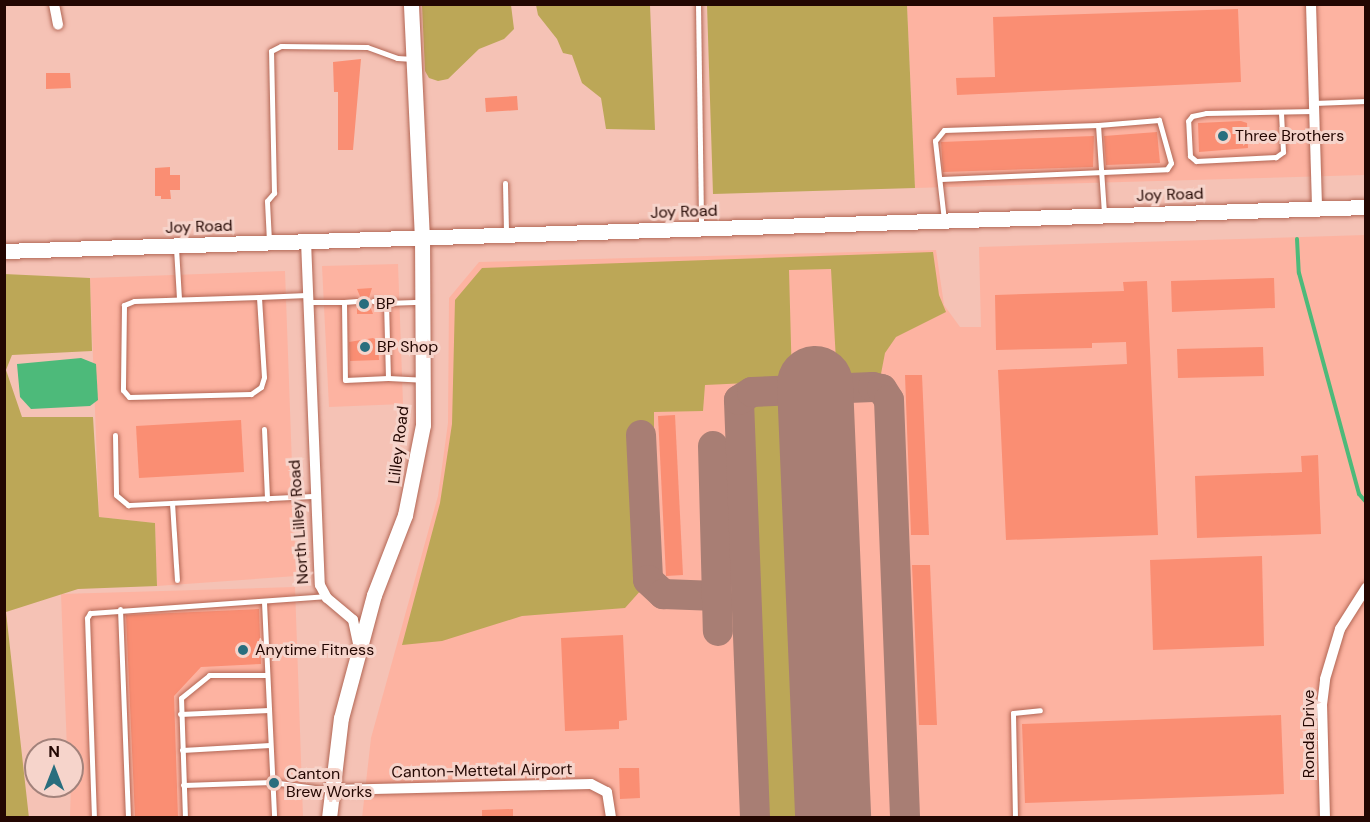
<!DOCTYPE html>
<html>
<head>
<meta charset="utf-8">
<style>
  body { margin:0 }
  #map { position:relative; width:1370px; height:822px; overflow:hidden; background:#f5c2b5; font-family:"DM Sans",sans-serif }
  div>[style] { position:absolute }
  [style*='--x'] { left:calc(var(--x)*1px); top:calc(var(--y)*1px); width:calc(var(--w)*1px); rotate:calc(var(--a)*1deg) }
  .built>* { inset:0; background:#fdb3a1 }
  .green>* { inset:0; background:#bca757 }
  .water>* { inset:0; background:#4dba7a }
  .stream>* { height:4px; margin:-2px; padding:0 2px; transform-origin:2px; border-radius:2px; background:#4dba7a }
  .taxiway>* { height:30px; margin:-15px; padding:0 15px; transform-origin:15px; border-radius:15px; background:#a87e74 }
  .runway>* { height:76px; margin:-38px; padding:0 38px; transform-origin:38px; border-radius:38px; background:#a87e74 }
  .building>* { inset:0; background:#fa8e73 }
  .roads { filter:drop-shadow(0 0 2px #b26654) drop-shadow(0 0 2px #b26654) }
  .lane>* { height:5px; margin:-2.5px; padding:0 2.5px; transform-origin:2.5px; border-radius:2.5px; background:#fff }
  .street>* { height:10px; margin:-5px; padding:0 5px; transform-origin:5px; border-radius:5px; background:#fff }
  .secondary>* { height:15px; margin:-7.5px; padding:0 7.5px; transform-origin:7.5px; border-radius:7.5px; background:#fff }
  .dots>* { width:16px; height:16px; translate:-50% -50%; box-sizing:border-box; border:3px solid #f6d4cb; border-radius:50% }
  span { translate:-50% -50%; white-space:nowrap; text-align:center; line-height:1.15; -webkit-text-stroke:6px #f6d4cb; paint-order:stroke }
  .poi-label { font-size:16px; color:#230702 }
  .left { translate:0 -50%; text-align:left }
  .street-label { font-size:16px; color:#230702 }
  .frame { position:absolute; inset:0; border:6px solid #230702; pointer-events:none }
  .north { position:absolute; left:24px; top:738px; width:60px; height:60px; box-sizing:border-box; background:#f6d4cb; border:2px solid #a2827b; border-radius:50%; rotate:0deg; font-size:16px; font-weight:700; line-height:24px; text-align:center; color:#230702 }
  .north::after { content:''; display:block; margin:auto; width:21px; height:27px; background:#296e7e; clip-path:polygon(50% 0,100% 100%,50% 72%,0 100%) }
</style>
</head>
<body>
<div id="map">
  <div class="built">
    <div style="clip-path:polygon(907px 5px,1365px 5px,1365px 175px,915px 188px)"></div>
    <div style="clip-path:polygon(1365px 235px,1365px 817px,362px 818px,371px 738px,438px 496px,448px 423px,449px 298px,479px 262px,936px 250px,944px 305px,960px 327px,981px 327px,979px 247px)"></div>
    <div style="clip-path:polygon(398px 264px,403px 404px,329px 407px,322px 266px)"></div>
    <div style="clip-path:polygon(285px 271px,296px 576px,157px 586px,155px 523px,99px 517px,90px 278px)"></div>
    <div style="clip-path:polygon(295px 587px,303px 817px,70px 817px,72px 750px,67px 750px,61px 594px)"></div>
  </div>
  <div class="green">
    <div style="clip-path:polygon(422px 5px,511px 5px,514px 29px,504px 39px,479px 49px,448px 79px,438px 81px,429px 78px,425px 71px)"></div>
    <div style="clip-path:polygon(536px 5px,650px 5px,655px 130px,606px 129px,601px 98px,582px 83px,572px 55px,563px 53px,557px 39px,538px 15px)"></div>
    <div style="clip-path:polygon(707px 5px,907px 5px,915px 188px,713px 194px)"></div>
    <div style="clip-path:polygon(933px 252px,939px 295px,946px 312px,896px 337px,885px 353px,880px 379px,837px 380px,831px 269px,789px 270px,792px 381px,705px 385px,703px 411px,654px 412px,654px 430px,633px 431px,642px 589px,625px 608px,522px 616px,442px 641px,402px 645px,440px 503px,452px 424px,455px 300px,482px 268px)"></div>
    <div style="clip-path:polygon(4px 274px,90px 278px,92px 351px,12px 355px,6px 370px,22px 417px,93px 417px,99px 517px,155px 523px,157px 586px,78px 589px,6px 612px,29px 818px,4px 817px)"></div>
    <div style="clip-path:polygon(771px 400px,787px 402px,794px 413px,808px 817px,767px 817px,761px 789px,748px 423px,752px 406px)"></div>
  </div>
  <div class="water">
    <div style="clip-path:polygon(81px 358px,96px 364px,98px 400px,90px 406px,31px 409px,20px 397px,17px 364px)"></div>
  </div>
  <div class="stream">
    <div style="--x:1297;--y:239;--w:34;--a:87"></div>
    <div style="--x:1299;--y:273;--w:229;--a:74.8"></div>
    <div style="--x:1359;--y:494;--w:11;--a:49"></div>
    <div style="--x:4;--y:717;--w:3;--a:90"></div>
  </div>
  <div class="taxiway">
    <div style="--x:641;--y:435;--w:145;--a:87.2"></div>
    <div style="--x:648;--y:580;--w:21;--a:43"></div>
    <div style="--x:663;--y:594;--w:54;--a:2.1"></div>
    <div style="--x:713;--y:446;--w:185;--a:88.5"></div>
    <div style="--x:755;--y:818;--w:418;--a:-92.2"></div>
    <div style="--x:739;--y:400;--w:15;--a:-32"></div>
    <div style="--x:752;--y:392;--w:121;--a:-2.4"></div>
    <div style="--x:873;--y:387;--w:9;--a:13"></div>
    <div style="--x:882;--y:389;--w:13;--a:58"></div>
    <div style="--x:889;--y:400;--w:418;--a:87.8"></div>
  </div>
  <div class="runway">
    <div style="--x:815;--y:384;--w:434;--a:87.6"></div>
  </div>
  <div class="building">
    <div style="clip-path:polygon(1238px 9px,1241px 82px,957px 95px,956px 78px,995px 77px,993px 17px)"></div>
    <div style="clip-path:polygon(361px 59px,353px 150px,338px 150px,338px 92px,334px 92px,333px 62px)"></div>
    <div style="clip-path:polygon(46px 73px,70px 73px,71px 88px,46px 89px)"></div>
    <div style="clip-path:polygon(517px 96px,518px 110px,486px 112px,485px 98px)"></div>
    <div style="clip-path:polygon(1241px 121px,1247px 123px,1248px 148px,1199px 152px,1198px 123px)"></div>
    <div style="clip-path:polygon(1157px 132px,1160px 163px,1106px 165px,1104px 136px)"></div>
    <div style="clip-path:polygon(1094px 136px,1093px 167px,943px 172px,941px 142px)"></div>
    <div style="clip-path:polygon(170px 167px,170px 175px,180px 175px,180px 190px,170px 190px,171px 199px,161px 199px,161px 196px,155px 196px,155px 168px)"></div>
    <div style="clip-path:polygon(1274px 278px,1275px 308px,1172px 312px,1171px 281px)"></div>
    <div style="clip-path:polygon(1147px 281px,1158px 535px,1006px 540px,998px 370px,1127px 364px,1126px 342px,1092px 343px,1092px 348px,996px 350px,995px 295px,1124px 291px,1123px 282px)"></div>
    <div style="clip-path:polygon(372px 288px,368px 301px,373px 314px,357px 314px,357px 306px,362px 301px,357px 289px)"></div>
    <div style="clip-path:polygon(373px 338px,378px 341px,379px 360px,350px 361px,349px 342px)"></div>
    <div style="clip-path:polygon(1263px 347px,1264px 376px,1178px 378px,1177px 349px)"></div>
    <div style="clip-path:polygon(905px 375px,922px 375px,929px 535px,911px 535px)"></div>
    <div style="clip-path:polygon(675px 415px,683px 575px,666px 576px,658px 416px)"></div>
    <div style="clip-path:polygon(241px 420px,244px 472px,139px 478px,136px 426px)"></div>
    <div style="clip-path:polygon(1318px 455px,1321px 534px,1197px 538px,1195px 476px,1302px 472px,1301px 456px)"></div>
    <div style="clip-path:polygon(1262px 556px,1264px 646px,1153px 650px,1150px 560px)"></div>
    <div style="clip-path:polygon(912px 565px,930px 565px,937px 725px,919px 725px)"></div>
    <div style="clip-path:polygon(259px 609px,261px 664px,201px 667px,174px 696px,178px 818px,135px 818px,126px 615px)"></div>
    <div style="clip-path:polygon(623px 635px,627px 720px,619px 721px,619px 729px,565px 731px,561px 638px)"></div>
    <div style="clip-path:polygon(1281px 715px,1284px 794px,1025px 803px,1022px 724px)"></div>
    <div style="clip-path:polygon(619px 768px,639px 768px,640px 798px,620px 799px)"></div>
    <div style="clip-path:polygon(513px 809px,513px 818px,482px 818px,482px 810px)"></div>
  </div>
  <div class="roads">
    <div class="lane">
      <div style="--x:698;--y:4;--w:224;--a:89.2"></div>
      <div style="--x:1314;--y:103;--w:52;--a:-2.2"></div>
      <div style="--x:1281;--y:113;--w:39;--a:87"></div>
      <div style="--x:1283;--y:152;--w:9;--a:144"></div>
      <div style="--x:1276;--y:157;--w:80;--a:177.1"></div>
      <div style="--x:1196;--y:161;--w:8;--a:-140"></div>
      <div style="--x:1190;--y:156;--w:35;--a:-93"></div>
      <div style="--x:1188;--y:121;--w:6;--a:-51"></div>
      <div style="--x:1192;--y:116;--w:14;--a:-12"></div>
      <div style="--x:1206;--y:113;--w:108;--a:-1.1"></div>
      <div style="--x:941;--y:179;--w:226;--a:-2.5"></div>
      <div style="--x:1167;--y:169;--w:7;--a:-56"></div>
      <div style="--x:1171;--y:163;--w:45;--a:-105.6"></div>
      <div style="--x:1159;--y:120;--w:61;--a:175.3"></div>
      <div style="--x:505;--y:183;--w:49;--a:88.8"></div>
      <div style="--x:944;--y:220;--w:80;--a:-96.5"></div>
      <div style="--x:935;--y:141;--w:14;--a:-51"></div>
      <div style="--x:944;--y:130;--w:154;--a:-1.9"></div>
      <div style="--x:1098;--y:125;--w:89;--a:86.1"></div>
      <div style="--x:269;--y:241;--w:40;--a:-92.9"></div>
      <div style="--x:267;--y:201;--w:11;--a:-49"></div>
      <div style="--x:274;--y:193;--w:142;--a:-91.2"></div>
      <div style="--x:271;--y:51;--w:11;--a:-27"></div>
      <div style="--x:281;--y:46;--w:86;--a:0.7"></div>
      <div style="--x:367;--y:47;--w:32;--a:20"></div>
      <div style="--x:397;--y:58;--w:16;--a:4"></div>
      <div style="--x:176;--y:248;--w:51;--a:86.6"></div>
      <div style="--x:259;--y:297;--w:125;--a:178.2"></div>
      <div style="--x:134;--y:301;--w:11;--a:158"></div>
      <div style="--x:124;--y:305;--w:85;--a:90.7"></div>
      <div style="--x:123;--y:390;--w:9;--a:49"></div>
      <div style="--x:129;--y:397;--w:122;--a:-1.4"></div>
      <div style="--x:251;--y:394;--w:12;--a:-35"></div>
      <div style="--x:261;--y:387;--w:10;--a:-73"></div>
      <div style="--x:264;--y:377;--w:80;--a:-93.6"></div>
      <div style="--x:259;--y:297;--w:48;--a:-2.4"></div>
      <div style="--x:373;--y:301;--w:13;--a:9"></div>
      <div style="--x:309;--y:302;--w:35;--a:0"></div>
      <div style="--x:344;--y:302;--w:78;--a:89.3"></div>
      <div style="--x:345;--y:380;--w:43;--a:-2.7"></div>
      <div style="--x:388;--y:378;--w:75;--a:-91.5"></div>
      <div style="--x:386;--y:303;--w:35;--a:-2"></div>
      <div style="--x:344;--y:302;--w:13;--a:-4"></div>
      <div style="--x:388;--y:378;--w:34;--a:3"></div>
      <div style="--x:264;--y:429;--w:70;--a:87.5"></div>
      <div style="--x:115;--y:435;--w:60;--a:89"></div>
      <div style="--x:116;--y:495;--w:16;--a:40"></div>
      <div style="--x:128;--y:505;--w:187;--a:-2.8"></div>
      <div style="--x:172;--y:503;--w:77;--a:86.3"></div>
      <div style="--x:264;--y:602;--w:216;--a:87.3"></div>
      <div style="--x:120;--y:609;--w:209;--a:87.8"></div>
      <div style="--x:180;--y:714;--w:89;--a:-2.6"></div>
      <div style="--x:182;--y:750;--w:88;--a:-3.3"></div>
      <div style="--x:183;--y:785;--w:89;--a:-1.9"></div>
      <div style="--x:272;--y:782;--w:59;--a:7.9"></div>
      <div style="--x:94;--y:818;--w:200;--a:-92"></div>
      <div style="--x:87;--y:618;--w:6;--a:-59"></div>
      <div style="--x:90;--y:613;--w:236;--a:-4.1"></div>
      <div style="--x:185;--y:818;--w:120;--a:-91.9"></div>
      <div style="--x:181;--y:698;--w:36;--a:-39"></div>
      <div style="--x:209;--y:675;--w:58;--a:0"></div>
      <div style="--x:1015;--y:818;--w:105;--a:-91.1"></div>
      <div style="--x:1013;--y:713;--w:27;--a:-6"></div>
    </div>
    <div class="street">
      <div style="--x:54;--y:4;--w:21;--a:79"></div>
      <div style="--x:1311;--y:4;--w:205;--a:88.3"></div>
      <div style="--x:306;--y:241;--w:344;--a:87.7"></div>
      <div style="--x:320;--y:585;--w:15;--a:62"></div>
      <div style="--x:327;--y:598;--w:34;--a:40"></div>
      <div style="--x:353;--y:620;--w:24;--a:78"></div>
      <div style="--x:330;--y:790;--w:261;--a:-1.3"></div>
      <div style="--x:591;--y:784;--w:18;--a:27"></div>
      <div style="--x:607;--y:792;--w:26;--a:81"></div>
      <div style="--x:1325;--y:818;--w:113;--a:-91.5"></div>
      <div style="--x:1322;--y:705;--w:26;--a:-83"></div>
      <div style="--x:1325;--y:679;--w:52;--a:-73.3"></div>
      <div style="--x:1340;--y:629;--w:49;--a:-57.6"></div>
    </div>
    <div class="secondary">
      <div style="--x:4;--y:251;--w:1363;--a:-1.85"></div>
      <div style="--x:329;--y:818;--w:101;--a:-83.2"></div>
      <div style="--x:341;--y:718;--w:127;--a:-75"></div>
      <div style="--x:374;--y:595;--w:86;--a:-68.8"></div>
      <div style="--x:405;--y:515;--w:92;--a:-78.7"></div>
      <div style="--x:423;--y:425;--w:186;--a:-90.3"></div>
      <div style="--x:422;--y:239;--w:235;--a:-92.7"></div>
    </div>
  </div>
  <div class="dots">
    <div style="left:1223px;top:136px;background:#296e7e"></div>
    <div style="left:364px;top:304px;background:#296e7e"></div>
    <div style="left:365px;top:347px;background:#296e7e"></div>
    <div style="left:243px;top:650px;background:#296e7e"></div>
    <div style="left:274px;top:783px;background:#296e7e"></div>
  </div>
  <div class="poi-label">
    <span class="left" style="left:1235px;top:136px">Three Brothers</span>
    <span class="left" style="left:376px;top:304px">BP</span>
    <span class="left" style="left:377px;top:347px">BP Shop</span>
    <span class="left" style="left:255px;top:650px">Anytime Fitness</span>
    <span class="left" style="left:286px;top:783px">Canton<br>Brew Works</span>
  </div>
  <div class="street-label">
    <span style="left:1170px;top:195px;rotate:-2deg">Joy Road</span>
    <span style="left:684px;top:212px;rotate:-2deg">Joy Road</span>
    <span style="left:199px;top:227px;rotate:-2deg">Joy Road</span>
    <span style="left:399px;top:445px;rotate:-83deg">Lilley Road</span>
    <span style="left:299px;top:522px;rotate:-94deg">North Lilley Road</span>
    <span style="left:1309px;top:734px;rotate:-90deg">Ronda Drive</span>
    <span style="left:482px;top:771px;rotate:-1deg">Canton-Mettetal Airport</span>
  </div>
  <div class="frame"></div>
  <div class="north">N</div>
</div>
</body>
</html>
